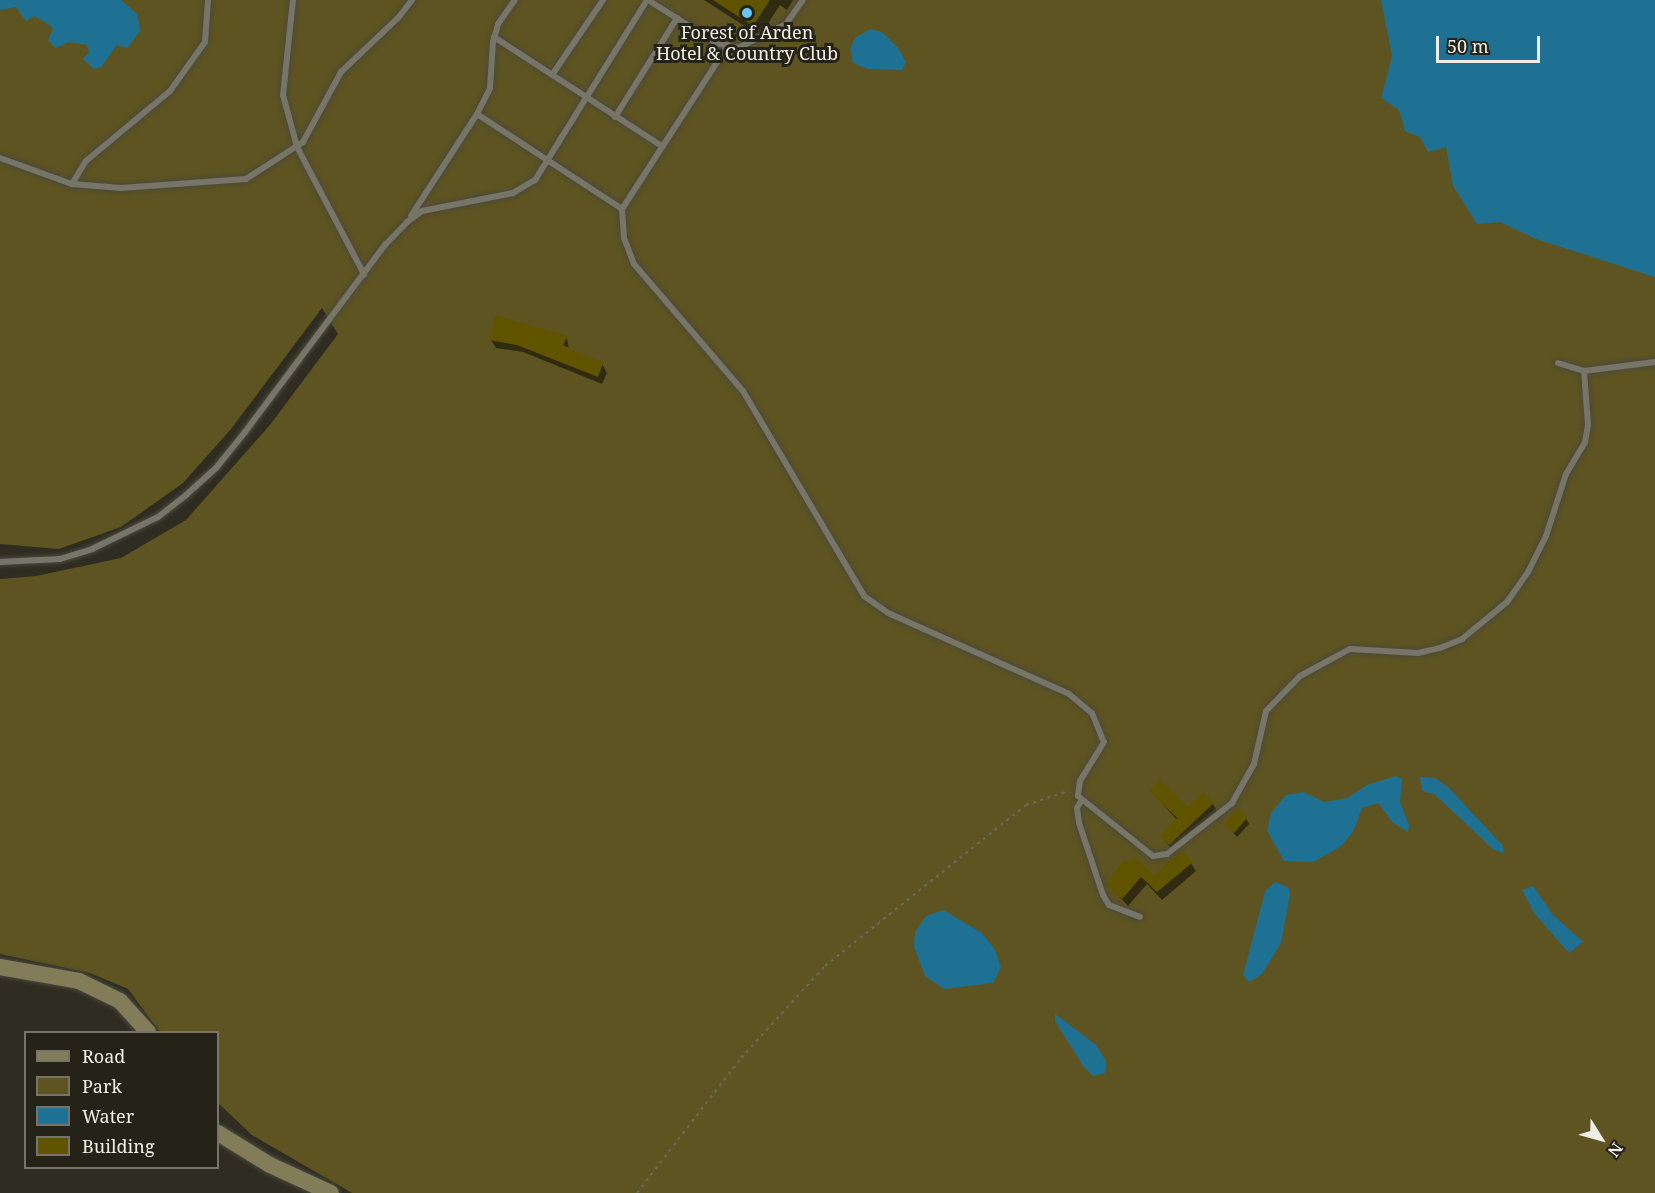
<!DOCTYPE html>
<html>
<head>
<meta charset="utf-8">
<style>
  body { margin:0 }
  #map { position:relative; width:1655px; height:1193px; overflow:hidden; background:#2f2d21; font-family:"Noto Serif",serif }
  div>[style] { position:absolute }
  [style*='--x'] { left:calc(var(--x)*1px); top:calc(var(--y)*1px); width:calc(var(--w)*1px); rotate:calc(var(--a)*1deg) }
  .green>* { inset:0; background:#5d5421 }
  .water>* { inset:0; background:#1f7194 }
  .shadow>* { inset:0; background:#0007 }
  .building>* { inset:0; background:#605400 }
  .path>* { height:2px; margin-top:-1px; transform-origin:0; background:repeating-linear-gradient(90deg,#6a695e 0 3px,transparent 0 7.5px) }
  .roads { filter:drop-shadow(0 0 2px #4b493f) drop-shadow(0 0 2px #4b493f) }
  .lane>* { height:6px; margin:-3px; padding:0 3px; transform-origin:3px; border-radius:3px; background:#777567 }
  .secondary>* { height:16px; margin:-8px; padding:0 8px; transform-origin:8px; border-radius:8px; background:#827c59 }
  .dots>* { width:16px; height:16px; translate:-50% -50%; box-sizing:border-box; border:3px solid #252318; border-radius:50% }
  span { translate:-50% -50%; white-space:nowrap; text-align:center; line-height:1.15; -webkit-text-stroke:6px #252318; paint-order:stroke }
  .poi-label { font-size:18px; color:#efeee6 }
  .legend { position:absolute; left:24px; top:1031px; width:195px; height:138px; box-sizing:border-box; background:#252318; border:2px solid #76746a; margin:0; padding:8px 10px; list-style:none; font-size:18px; color:#efeee6 }
  .legend li { display:flex; align-items:center; gap:12px; height:30px }
  .legend b { width:30px; border:2px solid #76746a }
  .north { position:absolute; left:1571px; top:1109px; width:60px; height:60px; -webkit-text-stroke:4px #252318; paint-order:stroke; rotate:127deg; font-size:16px; font-weight:700; line-height:24px; text-align:center; color:#efeee6 }
  .north::after { content:''; display:block; margin:auto; width:21px; height:27px; background:#efeee6; clip-path:polygon(50% 0,100% 100%,50% 72%,0 100%) }
  .scale { position:absolute; left:1436px; top:36px; width:104px; height:27px; box-sizing:border-box; border:3px solid #efeee6; border-top:0; padding-left:8px; font-size:18px; line-height:21px; white-space:nowrap; color:#efeee6; -webkit-text-stroke:4px #252318; paint-order:stroke }
</style>
</head>
<body>
<div id="map">
  <div class="green">
    <div style="clip-path:polygon(0 0,1655px 0,1655px 1193px,352px 1193px,252px 1135px,218px 1103px,218px 1032px,160px 1032px,128px 989px,90px 973px,0 954px,0 579px,36px 576px,121px 558px,186px 520px,270px 425px,338px 334px,322px 308px,231px 429px,183px 483px,121px 527px,59px 549px,0 544px)"></div>
  </div>
  <div class="water">
    <div style="clip-path:polygon(0 0,121px 0,137px 14px,140px 31px,127px 48px,117px 45px,101px 67px,94px 69px,83px 59px,89px 52px,87px 45px,69px 42px,55px 48px,48px 40px,53px 28px,45px 22px,34px 16px,26px 21px,16px 7px,0 10px)"></div>
    <div style="clip-path:polygon(1381px 0,1655px 0,1655px 277px,1536px 239px,1500px 222px,1477px 224px,1453px 186px,1446px 147px,1428px 152px,1420px 137px,1405px 131px,1399px 110px,1381px 98px,1392px 56px)"></div>
    <div style="clip-path:polygon(871px 29px,882px 32px,898px 48px,906px 62px,902px 70px,868px 69px,853px 63px,850px 48px,856px 37px)"></div>
    <div style="clip-path:polygon(1396px 776px,1402px 779px,1400px 802px,1409px 825px,1408px 832px,1393px 823px,1378px 803px,1362px 808px,1353px 832px,1340px 847px,1313px 862px,1284px 861px,1267px 831px,1271px 813px,1286px 795px,1303px 792px,1324px 802px,1347px 798px,1367px 785px)"></div>
    <div style="clip-path:polygon(1420px 777px,1435px 778px,1448px 787px,1503px 846px,1504px 853px,1494px 850px,1434px 794px,1422px 791px)"></div>
    <div style="clip-path:polygon(1275px 882px,1288px 887px,1290px 894px,1281px 943px,1262px 974px,1249px 982px,1243px 975px,1265px 891px)"></div>
    <div style="clip-path:polygon(1533px 886px,1553px 915px,1583px 942px,1569px 953px,1534px 913px,1522px 890px)"></div>
    <div style="clip-path:polygon(943px 910px,982px 933px,995px 950px,1001px 967px,993px 983px,944px 989px,925px 976px,914px 947px,915px 932px,926px 916px)"></div>
    <div style="clip-path:polygon(1055px 1014px,1096px 1045px,1106px 1061px,1105px 1073px,1093px 1076px,1083px 1066px,1055px 1021px)"></div>
  </div>
  <div class="shadow">
    <div style="clip-path:polygon(704px 0,793px 0,787px 10px,780px 5px,760px 36px)"></div>
    <div style="clip-path:polygon(567px 338px,569px 349px,602px 364px,607px 373px,602px 384px,523px 352px,496px 348px,491px 340px)"></div>
    <div style="clip-path:polygon(1151px 791px,1188px 809px,1213px 804px,1217px 811px,1174px 852px,1161px 836px,1177px 820px)"></div>
    <div style="clip-path:polygon(1246px 818px,1249px 824px,1237px 837px,1226px 824px)"></div>
    <div style="clip-path:polygon(1125px 862px,1154px 877px,1191px 863px,1196px 871px,1162px 900px,1147px 884px,1128px 906px,1107px 884px)"></div>
  </div>
  <div class="building">
    <div style="clip-path:polygon(713px 0,770px 0,753px 26px)"></div>
    <div style="clip-path:polygon(495px 315px,568px 336px,563px 345px,603px 363px,598px 377px,517px 345px,489px 340px)"></div>
    <div style="clip-path:polygon(1160px 780px,1188px 807px,1203px 792px,1214px 803px,1169px 845px,1159px 836px,1177px 818px,1149px 791px)"></div>
    <div style="clip-path:polygon(1238px 809px,1247px 818px,1234px 833px,1224px 824px)"></div>
    <div style="clip-path:polygon(1181px 850px,1193px 862px,1157px 892px,1141px 877px,1122px 899px,1105px 885px,1124px 860px,1128px 863px,1134px 857px,1154px 875px)"></div>
  </div>
  <div class="path">
    <div style="--x:637;--y:1193;--w:170;--a:-52.4"></div>
    <div style="--x:741;--y:1058;--w:125;--a:-47.6"></div>
    <div style="--x:825;--y:966;--w:258;--a:-38.7"></div>
    <div style="--x:1026;--y:805;--w:44;--a:-18.4"></div>
  </div>
  <div class="roads">
    <div class="lane">
      <div style="--x:293;--y:0;--w:96;--a:96"></div>
      <div style="--x:283;--y:95;--w:54;--a:74.9"></div>
      <div style="--x:297;--y:147;--w:144;--a:62.2"></div>
      <div style="--x:648;--y:0;--w:80;--a:32.3"></div>
      <div style="--x:716;--y:43;--w:23;--a:13"></div>
      <div style="--x:738;--y:48;--w:54;--a:-26.6"></div>
      <div style="--x:786;--y:24;--w:29;--a:-55"></div>
      <div style="--x:494;--y:37;--w:200;--a:33"></div>
      <div style="--x:552;--y:75;--w:91;--a:-55.8"></div>
      <div style="--x:477;--y:114;--w:173;--a:33.2"></div>
      <div style="--x:622;--y:209;--w:29;--a:86"></div>
      <div style="--x:624;--y:238;--w:28;--a:69"></div>
      <div style="--x:634;--y:264;--w:167;--a:49.4"></div>
      <div style="--x:743;--y:391;--w:238;--a:59.4"></div>
      <div style="--x:864;--y:596;--w:29;--a:35"></div>
      <div style="--x:888;--y:613;--w:198;--a:24.1"></div>
      <div style="--x:1069;--y:694;--w:30;--a:40"></div>
      <div style="--x:1092;--y:713;--w:31;--a:68"></div>
      <div style="--x:1104;--y:742;--w:46;--a:121.6"></div>
      <div style="--x:1080;--y:781;--w:15;--a:98"></div>
      <div style="--x:1078;--y:796;--w:96;--a:38.7"></div>
      <div style="--x:1153;--y:856;--w:14;--a:-8"></div>
      <div style="--x:1167;--y:854;--w:83;--a:-38.1"></div>
      <div style="--x:1232;--y:803;--w:45;--a:-60.6"></div>
      <div style="--x:1254;--y:764;--w:54;--a:-77.2"></div>
      <div style="--x:1266;--y:711;--w:49;--a:-45.8"></div>
      <div style="--x:1300;--y:676;--w:57;--a:-28.4"></div>
      <div style="--x:1350;--y:649;--w:68;--a:3.4"></div>
      <div style="--x:1418;--y:653;--w:23;--a:-13"></div>
      <div style="--x:1440;--y:648;--w:24;--a:-22"></div>
      <div style="--x:1462;--y:639;--w:58;--a:-39.4"></div>
      <div style="--x:1507;--y:602;--w:37;--a:-55"></div>
      <div style="--x:1528;--y:572;--w:40;--a:-63.4"></div>
      <div style="--x:1546;--y:536;--w:65;--a:-72.1"></div>
      <div style="--x:1566;--y:474;--w:37;--a:-59"></div>
      <div style="--x:1585;--y:442;--w:17;--a:-80"></div>
      <div style="--x:1588;--y:425;--w:54;--a:-94.2"></div>
      <div style="--x:1584;--y:371;--w:72;--a:-7.2"></div>
      <div style="--x:615;--y:117;--w:117;--a:-57.9"></div>
      <div style="--x:0;--y:158;--w:77;--a:19.9"></div>
      <div style="--x:72;--y:184;--w:49;--a:4.7"></div>
      <div style="--x:121;--y:188;--w:125;--a:-4.1"></div>
      <div style="--x:246;--y:179;--w:68;--a:-33"></div>
      <div style="--x:303;--y:142;--w:80;--a:-61.5"></div>
      <div style="--x:341;--y:72;--w:79;--a:-43.5"></div>
      <div style="--x:398;--y:18;--w:23;--a:-52"></div>
      <div style="--x:72;--y:184;--w:27;--a:-59"></div>
      <div style="--x:86;--y:161;--w:109;--a:-39.8"></div>
      <div style="--x:170;--y:91;--w:60;--a:-54.5"></div>
      <div style="--x:205;--y:42;--w:42;--a:-85.9"></div>
      <div style="--x:622;--y:209;--w:195;--a:-57.1"></div>
      <div style="--x:411;--y:216;--w:121;--a:-57.1"></div>
      <div style="--x:477;--y:114;--w:29;--a:-63"></div>
      <div style="--x:490;--y:88;--w:46;--a:-86.3"></div>
      <div style="--x:493;--y:42;--w:19;--a:-74"></div>
      <div style="--x:498;--y:24;--w:29;--a:-55"></div>
      <div style="--x:1558;--y:363;--w:27;--a:17"></div>
      <div style="--x:0;--y:562;--w:60;--a:-2.9"></div>
      <div style="--x:60;--y:559;--w:34;--a:-17"></div>
      <div style="--x:92;--y:549;--w:73;--a:-25.9"></div>
      <div style="--x:158;--y:517;--w:36;--a:-38"></div>
      <div style="--x:186;--y:495;--w:40;--a:-42"></div>
      <div style="--x:216;--y:468;--w:46;--a:-51.1"></div>
      <div style="--x:245;--y:432;--w:234;--a:-53.2"></div>
      <div style="--x:385;--y:245;--w:32;--a:-46"></div>
      <div style="--x:407;--y:222;--w:19;--a:-36"></div>
      <div style="--x:422;--y:211;--w:93;--a:-11.2"></div>
      <div style="--x:513;--y:193;--w:26;--a:-31"></div>
      <div style="--x:535;--y:180;--w:212;--a:-58.1"></div>
      <div style="--x:1081;--y:801;--w:8;--a:120"></div>
      <div style="--x:1077;--y:808;--w:15;--a:82"></div>
      <div style="--x:1079;--y:823;--w:76;--a:71.6"></div>
      <div style="--x:1103;--y:895;--w:12;--a:59"></div>
      <div style="--x:1109;--y:905;--w:33;--a:21"></div>
    </div>
    <div class="secondary">
      <div style="--x:0;--y:967;--w:80;--a:10"></div>
      <div style="--x:79;--y:981;--w:46;--a:26"></div>
      <div style="--x:120;--y:1001;--w:42;--a:47.9"></div>
      <div style="--x:218;--y:1133;--w:61;--a:31.6"></div>
      <div style="--x:270;--y:1165;--w:67;--a:24.7"></div>
    </div>
  </div>
  <div class="dots">
    <div style="left:747px;top:13px;background:#68c4f0"></div>
  </div>
  <div class="poi-label">
    <span style="left:747px;top:43px">Forest of Arden<br>Hotel &amp; Country Club</span>
  </div>
  <ul class="legend">
  <li><b style="height:8px;background:#827c59"></b>Road</li>
  <li><b style="height:16px;background:#5d5421"></b>Park</li>
  <li><b style="height:16px;background:#1f7194"></b>Water</li>
  <li><b style="height:16px;background:#605400"></b>Building</li>
  </ul>
  <div class="north">N</div>
  <div class="scale">50 m</div>
</div>
</body>
</html>
